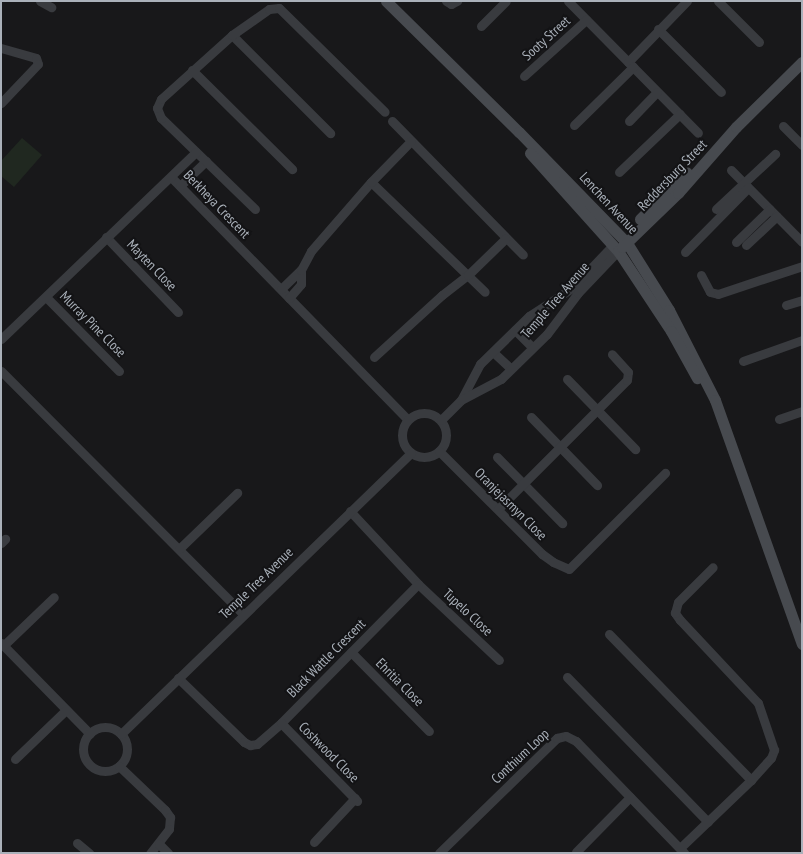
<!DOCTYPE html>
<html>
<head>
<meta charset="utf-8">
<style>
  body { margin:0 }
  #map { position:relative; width:803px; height:854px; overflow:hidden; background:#18181a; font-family:"PT Sans Narrow",sans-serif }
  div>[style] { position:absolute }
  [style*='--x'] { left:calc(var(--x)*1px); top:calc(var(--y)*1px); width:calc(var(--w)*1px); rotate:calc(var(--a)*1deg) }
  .green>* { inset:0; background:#202820 }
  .street>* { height:9px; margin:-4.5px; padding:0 4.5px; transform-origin:4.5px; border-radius:4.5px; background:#393b3f }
  .street>.ring { margin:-4.5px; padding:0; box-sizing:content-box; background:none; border:9px solid #393b3f; border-radius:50% }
  .secondary>* { height:11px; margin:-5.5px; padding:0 5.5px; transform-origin:5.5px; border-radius:5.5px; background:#474a4f }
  span { translate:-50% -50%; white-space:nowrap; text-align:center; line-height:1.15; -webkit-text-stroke:4px #131315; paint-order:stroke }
  .street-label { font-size:14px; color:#aab1ba }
  .frame { position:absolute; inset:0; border:2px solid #aab1ba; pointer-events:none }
</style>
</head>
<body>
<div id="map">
  <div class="green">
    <div style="clip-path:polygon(22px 138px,42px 155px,14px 187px,1px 176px,1px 161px)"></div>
  </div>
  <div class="street">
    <div style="--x:40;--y:1;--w:13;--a:29"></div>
    <div style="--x:446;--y:1;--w:6;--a:31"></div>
    <div style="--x:451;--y:4;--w:7;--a:-27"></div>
    <div style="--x:568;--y:1;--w:185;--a:45.4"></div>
    <div style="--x:718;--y:1;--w:58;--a:45"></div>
    <div style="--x:481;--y:26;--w:35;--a:-45"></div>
    <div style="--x:658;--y:29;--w:89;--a:45"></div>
    <div style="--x:232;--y:35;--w:139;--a:45"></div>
    <div style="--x:1;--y:48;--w:36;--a:16"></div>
    <div style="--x:36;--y:58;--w:6;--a:72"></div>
    <div style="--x:38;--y:64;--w:54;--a:133.5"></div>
    <div style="--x:628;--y:62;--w:85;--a:-46"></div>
    <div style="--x:192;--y:70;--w:141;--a:44.7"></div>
    <div style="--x:524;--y:76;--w:84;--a:-42.1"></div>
    <div style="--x:392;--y:121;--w:187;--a:45.6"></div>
    <div style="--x:629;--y:121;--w:40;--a:-46"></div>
    <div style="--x:574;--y:125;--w:83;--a:-44.5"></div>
    <div style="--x:783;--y:126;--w:27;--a:45"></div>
    <div style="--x:731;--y:170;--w:101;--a:45.4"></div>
    <div style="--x:619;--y:172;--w:84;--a:-43.6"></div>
    <div style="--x:171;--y:177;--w:338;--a:45.7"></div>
    <div style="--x:371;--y:182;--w:158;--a:44"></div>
    <div style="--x:180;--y:186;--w:36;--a:-44"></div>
    <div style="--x:255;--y:209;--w:131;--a:-135.9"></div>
    <div style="--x:161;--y:118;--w:11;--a:-112"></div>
    <div style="--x:157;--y:108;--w:10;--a:-66"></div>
    <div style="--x:161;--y:99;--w:96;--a:-42"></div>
    <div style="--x:232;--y:35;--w:45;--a:-35.1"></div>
    <div style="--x:269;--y:9;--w:10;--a:-6"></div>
    <div style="--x:279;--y:8;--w:148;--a:44.5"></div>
    <div style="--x:716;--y:209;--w:81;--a:-43"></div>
    <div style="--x:106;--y:237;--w:104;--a:46.2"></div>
    <div style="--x:736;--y:242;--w:47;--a:-44.1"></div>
    <div style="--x:746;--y:245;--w:42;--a:-43.1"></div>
    <div style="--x:685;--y:252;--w:90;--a:-45.5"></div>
    <div style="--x:701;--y:275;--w:19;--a:62"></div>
    <div style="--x:710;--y:292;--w:8;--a:14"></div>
    <div style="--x:718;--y:294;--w:89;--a:-18.4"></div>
    <div style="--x:281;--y:289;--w:28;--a:-44"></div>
    <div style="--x:46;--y:297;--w:104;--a:45.4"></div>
    <div style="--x:289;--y:298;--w:18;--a:-49"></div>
    <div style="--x:301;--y:284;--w:14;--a:-90"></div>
    <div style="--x:301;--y:270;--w:21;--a:-62"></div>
    <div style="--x:311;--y:251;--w:91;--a:-49"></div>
    <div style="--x:371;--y:182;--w:57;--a:-45.7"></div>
    <div style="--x:786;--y:305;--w:17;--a:-17"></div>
    <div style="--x:515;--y:330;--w:24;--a:45"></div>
    <div style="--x:1;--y:339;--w:270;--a:-43.8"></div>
    <div style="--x:493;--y:352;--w:23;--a:43"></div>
    <div style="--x:374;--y:357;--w:92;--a:-42.4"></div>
    <div style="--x:442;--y:295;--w:33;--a:-38"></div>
    <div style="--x:468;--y:275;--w:52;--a:-44.2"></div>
    <div style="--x:743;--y:361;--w:63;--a:-19.6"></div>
    <div style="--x:1;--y:371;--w:343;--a:45.1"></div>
    <div style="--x:567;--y:379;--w:98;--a:45.8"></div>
    <div style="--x:461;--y:400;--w:41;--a:-62.2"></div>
    <div style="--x:480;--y:364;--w:69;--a:-44.4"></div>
    <div style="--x:529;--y:316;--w:51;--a:-33.1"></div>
    <div style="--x:572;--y:288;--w:59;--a:-46.4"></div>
    <div class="ring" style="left:402px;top:413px;width:35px;height:35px"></div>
    <div style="--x:531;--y:417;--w:95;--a:45.9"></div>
    <div style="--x:779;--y:419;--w:24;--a:-19"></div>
    <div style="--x:441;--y:420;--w:28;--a:-45"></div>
    <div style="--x:461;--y:400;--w:45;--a:-27.7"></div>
    <div style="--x:501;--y:379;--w:64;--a:-44.4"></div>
    <div style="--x:547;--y:334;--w:51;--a:-52.9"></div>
    <div style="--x:578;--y:293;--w:58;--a:-46.4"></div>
    <div style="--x:439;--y:451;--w:146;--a:45"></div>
    <div style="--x:542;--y:554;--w:14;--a:36"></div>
    <div style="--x:553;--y:562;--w:17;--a:24"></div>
    <div style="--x:569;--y:569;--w:136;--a:-45"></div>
    <div style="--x:497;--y:457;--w:93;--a:45.4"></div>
    <div style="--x:498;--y:509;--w:182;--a:-45"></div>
    <div style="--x:627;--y:380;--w:8;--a:-83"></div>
    <div style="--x:628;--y:372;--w:24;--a:-132"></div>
    <div style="--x:350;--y:511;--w:100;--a:47"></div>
    <div style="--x:418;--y:584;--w:111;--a:43.2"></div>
    <div style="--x:1;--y:543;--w:6;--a:-45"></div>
    <div style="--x:179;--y:549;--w:81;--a:-44"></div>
    <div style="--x:609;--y:634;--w:204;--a:45.8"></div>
    <div style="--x:1;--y:643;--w:127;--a:45.6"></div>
    <div style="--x:4;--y:645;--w:69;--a:-43.8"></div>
    <div style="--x:351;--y:652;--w:111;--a:45.4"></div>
    <div style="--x:567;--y:677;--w:202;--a:45.8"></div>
    <div style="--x:178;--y:678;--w:92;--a:44.1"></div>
    <div style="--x:244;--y:742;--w:7;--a:27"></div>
    <div style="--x:250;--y:745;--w:7;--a:-8"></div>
    <div style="--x:257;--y:744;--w:32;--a:-41"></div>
    <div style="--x:281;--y:723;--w:195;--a:-45.4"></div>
    <div style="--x:281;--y:723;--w:109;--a:45.7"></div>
    <div class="ring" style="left:83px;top:727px;width:35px;height:35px"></div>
    <div style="--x:121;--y:734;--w:404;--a:-44.1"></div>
    <div style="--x:15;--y:759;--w:71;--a:-43.9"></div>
    <div style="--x:119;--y:766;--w:64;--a:43.7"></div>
    <div style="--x:165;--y:810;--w:9;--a:54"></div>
    <div style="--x:170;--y:817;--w:12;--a:95"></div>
    <div style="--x:169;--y:829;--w:31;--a:128"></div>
    <div style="--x:314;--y:842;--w:60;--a:-47"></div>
    <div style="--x:77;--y:843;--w:16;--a:40"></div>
    <div style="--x:159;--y:844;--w:13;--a:45"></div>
    <div style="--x:680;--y:848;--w:98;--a:-43.8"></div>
    <div style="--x:751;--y:780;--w:30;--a:-48"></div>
    <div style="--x:771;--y:758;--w:9;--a:-69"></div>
    <div style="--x:774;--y:750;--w:50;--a:-108.8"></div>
    <div style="--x:758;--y:703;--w:114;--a:-133.2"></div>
    <div style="--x:680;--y:620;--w:9;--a:-126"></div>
    <div style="--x:675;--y:613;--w:11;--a:-75"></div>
    <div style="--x:678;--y:602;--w:49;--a:-45"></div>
    <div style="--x:576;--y:852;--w:77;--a:-45.5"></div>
    <div style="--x:439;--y:853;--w:165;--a:-44.3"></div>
    <div style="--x:557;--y:738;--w:9;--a:-13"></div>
    <div style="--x:566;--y:736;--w:11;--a:27"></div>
    <div style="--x:576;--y:741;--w:156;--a:46"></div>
  </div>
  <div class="secondary">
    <div style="--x:386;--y:1;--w:187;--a:44.6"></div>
    <div style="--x:519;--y:132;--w:155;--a:45.8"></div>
    <div style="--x:627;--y:243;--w:79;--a:57.9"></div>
    <div style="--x:669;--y:310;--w:101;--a:62.9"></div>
    <div style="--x:715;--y:400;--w:259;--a:70.4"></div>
    <div style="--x:530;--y:153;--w:132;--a:48.1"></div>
    <div style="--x:618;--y:251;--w:96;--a:56.5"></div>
    <div style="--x:671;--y:331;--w:54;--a:61"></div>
    <div style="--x:640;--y:219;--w:66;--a:-45"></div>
    <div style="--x:622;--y:247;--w:78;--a:-44"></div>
    <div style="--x:678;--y:193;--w:88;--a:-48.7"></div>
    <div style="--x:736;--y:127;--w:93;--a:-44.6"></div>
  </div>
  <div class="street-label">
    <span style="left:546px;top:38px;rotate:-42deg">Sooty Street</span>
    <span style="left:672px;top:175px;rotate:-46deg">Reddersburg Street</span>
    <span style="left:609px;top:203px;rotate:47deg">Lenchen Avenue</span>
    <span style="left:217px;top:204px;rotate:46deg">Berkheya Crescent</span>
    <span style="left:152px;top:265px;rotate:46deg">Mayten Close</span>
    <span style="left:555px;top:300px;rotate:-49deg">Temple Tree Avenue</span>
    <span style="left:93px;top:324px;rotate:45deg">Murray Pine Close</span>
    <span style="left:511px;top:504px;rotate:45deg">Oranjejasmyn Close</span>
    <span style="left:256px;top:583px;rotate:-44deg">Temple Tree Avenue</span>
    <span style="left:468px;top:612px;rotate:43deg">Tupelo Close</span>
    <span style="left:326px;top:658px;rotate:-45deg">Black Wattle Crescent</span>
    <span style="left:400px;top:682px;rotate:45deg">Ehritia Close</span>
    <span style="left:329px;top:752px;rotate:45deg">Coshwood Close</span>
    <span style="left:520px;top:756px;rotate:-43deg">Conthium Loop</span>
  </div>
  <div class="frame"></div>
</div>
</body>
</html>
